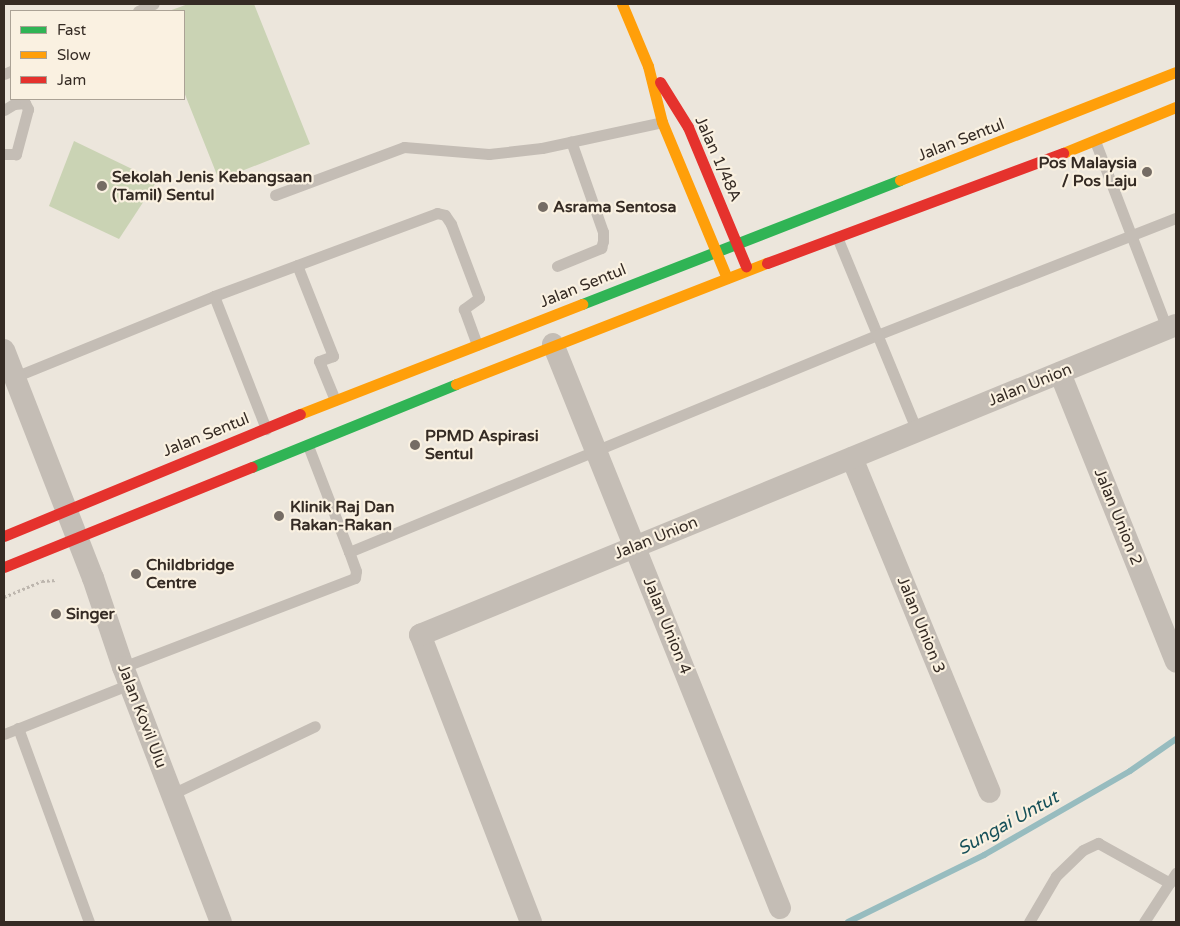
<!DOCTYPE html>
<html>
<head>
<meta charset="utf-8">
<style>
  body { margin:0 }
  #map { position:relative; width:1180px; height:926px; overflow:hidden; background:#ece6dc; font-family:"Varela Round",sans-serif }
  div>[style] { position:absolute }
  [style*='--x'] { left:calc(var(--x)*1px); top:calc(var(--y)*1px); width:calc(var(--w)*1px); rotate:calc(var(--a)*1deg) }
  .green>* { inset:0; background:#cad3b4 }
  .stream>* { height:6px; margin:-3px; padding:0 3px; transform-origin:3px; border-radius:3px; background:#97bcbf }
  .path>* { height:3px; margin-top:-1.5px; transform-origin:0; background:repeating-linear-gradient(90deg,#bdb6ae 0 2.5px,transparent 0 5px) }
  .lane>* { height:11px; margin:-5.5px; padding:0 5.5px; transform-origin:5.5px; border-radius:5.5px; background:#c4bdb5 }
  .street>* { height:22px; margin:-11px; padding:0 11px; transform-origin:11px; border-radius:11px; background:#c4bdb5 }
  .fast>* { height:11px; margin:-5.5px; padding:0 5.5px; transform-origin:5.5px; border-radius:5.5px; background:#30b455 }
  .slow>* { height:11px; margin:-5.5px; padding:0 5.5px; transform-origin:5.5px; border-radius:5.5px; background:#ff9f0a }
  .jam>* { height:11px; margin:-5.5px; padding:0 5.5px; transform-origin:5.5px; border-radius:5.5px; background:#e5322d }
  .dots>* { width:14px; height:14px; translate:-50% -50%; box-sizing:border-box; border:2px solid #faf1e1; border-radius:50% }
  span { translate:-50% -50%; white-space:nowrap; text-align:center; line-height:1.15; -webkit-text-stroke:4.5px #faf1e1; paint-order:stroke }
  .street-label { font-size:16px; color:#352b24 }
  .poi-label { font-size:16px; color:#352b24; font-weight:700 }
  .right { translate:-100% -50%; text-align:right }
  .left { translate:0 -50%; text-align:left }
  .water-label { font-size:18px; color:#165059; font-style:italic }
  .frame { position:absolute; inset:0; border:5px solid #352b24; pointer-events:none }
  .legend { position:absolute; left:10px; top:10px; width:175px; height:90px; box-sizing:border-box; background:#faf1e1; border:1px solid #aba295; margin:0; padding:6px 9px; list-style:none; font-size:15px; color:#352b24 }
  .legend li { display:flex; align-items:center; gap:10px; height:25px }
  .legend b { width:25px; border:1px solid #aba295 }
</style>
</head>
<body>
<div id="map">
  <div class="green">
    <div style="clip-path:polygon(188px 4px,254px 4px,310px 144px,219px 180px,184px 92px,184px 11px,169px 11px)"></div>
    <div style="clip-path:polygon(74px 141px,157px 181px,119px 239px,49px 206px)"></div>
  </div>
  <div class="stream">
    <div style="--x:848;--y:922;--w:152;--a:-26.2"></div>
    <div style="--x:984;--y:855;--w:168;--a:-29.9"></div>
    <div style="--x:1130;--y:771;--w:56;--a:-34.8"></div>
  </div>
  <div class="path">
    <div style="--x:4;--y:597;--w:41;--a:-22.8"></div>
    <div style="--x:42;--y:581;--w:15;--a:-4"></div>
  </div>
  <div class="lane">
    <div style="--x:138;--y:11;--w:17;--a:-24"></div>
    <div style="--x:4;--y:74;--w:8;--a:-23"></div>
    <div style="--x:4;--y:110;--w:12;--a:-31"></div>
    <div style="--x:14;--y:104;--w:11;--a:-5"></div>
    <div style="--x:25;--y:103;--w:7;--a:63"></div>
    <div style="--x:28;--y:109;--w:47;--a:104.9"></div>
    <div style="--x:16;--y:154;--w:12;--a:180"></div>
    <div style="--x:1095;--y:141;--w:201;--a:69"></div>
    <div style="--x:275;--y:195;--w:138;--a:-20.4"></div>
    <div style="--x:404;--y:147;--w:85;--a:4.7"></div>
    <div style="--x:489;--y:154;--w:53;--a:-6.5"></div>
    <div style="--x:542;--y:148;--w:123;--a:-12.2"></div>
    <div style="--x:837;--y:237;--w:210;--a:67.6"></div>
    <div style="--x:297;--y:265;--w:98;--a:68.4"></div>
    <div style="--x:333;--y:356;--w:15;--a:160"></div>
    <div style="--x:319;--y:361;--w:42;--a:67.7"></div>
    <div style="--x:557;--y:266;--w:48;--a:-22.2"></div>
    <div style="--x:601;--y:248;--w:7;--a:-74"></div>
    <div style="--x:603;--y:241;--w:9;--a:-90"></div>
    <div style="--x:603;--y:232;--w:96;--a:-109.4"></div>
    <div style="--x:214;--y:296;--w:143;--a:68.6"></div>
    <div style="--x:12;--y:378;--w:218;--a:-22.1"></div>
    <div style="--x:214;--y:296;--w:238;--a:-20.4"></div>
    <div style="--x:437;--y:213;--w:8;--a:14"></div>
    <div style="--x:445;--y:215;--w:11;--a:56"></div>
    <div style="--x:451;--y:224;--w:79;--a:69.3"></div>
    <div style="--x:479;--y:298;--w:19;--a:144"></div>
    <div style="--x:464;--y:309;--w:38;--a:70"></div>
    <div style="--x:349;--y:552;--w:571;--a:-22.34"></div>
    <div style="--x:877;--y:335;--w:321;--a:-21.4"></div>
    <div style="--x:123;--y:667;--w:248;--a:-21"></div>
    <div style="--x:355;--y:578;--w:7;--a:-82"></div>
    <div style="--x:356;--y:571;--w:20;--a:-110"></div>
    <div style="--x:349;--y:552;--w:114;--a:-111.1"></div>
    <div style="--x:18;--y:728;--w:207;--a:69.9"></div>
    <div style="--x:4;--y:734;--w:136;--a:-21.6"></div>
    <div style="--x:172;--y:794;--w:158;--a:-25.4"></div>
    <div style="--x:1029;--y:922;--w:53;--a:-59.6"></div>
    <div style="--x:1056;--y:876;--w:37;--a:-44"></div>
    <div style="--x:1083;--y:850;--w:17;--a:-25"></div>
    <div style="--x:1098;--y:843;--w:82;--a:29.1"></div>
    <div style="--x:1144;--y:922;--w:59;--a:-56.9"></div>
  </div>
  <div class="street">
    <div style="--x:553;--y:344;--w:608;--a:68.08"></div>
    <div style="--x:4;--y:350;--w:245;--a:68.7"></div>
    <div style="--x:93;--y:578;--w:94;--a:71.4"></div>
    <div style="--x:123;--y:667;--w:273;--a:69"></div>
    <div style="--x:1060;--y:373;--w:311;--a:68.1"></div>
    <div style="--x:852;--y:458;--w:361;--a:67.6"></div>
    <div style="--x:531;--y:922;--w:308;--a:-111.1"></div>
    <div style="--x:420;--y:635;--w:817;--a:-22.3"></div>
  </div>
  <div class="fast">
    <div style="--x:582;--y:304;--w:341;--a:-21.3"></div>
    <div style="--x:252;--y:467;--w:220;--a:-22.1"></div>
  </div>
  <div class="slow">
    <div style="--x:622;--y:4;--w:67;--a:67.2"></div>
    <div style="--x:648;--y:66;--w:58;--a:76"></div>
    <div style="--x:662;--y:122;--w:169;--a:67.4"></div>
    <div style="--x:1063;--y:153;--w:122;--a:-22.2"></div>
    <div style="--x:900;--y:180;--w:296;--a:-21.4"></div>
    <div style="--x:456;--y:384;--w:334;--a:-21.3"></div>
    <div style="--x:300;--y:414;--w:303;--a:-21.3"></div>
  </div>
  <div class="jam">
    <div style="--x:660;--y:82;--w:53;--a:58.1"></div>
    <div style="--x:688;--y:127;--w:151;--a:67.4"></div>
    <div style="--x:767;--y:263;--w:316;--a:-20.4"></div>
    <div style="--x:4;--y:536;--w:320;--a:-22.4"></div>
    <div style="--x:4;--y:567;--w:267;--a:-22"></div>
  </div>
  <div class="dots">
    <div style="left:1147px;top:172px;background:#756c64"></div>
    <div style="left:102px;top:186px;background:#756c64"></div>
    <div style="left:543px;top:207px;background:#756c64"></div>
    <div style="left:415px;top:445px;background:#756c64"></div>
    <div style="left:279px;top:516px;background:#756c64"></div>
    <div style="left:136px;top:574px;background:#756c64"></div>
    <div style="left:56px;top:614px;background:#756c64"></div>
  </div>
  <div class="street-label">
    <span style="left:961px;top:140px;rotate:-21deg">Jalan Sentul</span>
    <span style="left:718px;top:159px;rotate:66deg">Jalan 1/48A</span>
    <span style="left:583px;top:286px;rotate:-22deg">Jalan Sentul</span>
    <span style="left:1030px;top:385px;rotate:-22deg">Jalan Union</span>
    <span style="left:206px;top:435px;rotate:-22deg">Jalan Sentul</span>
    <span style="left:1118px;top:517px;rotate:68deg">Jalan Union 2</span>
    <span style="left:656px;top:538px;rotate:-22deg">Jalan Union</span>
    <span style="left:921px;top:625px;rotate:68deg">Jalan Union 3</span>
    <span style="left:667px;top:626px;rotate:68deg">Jalan Union 4</span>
    <span style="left:142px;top:716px;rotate:69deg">Jalan Kovil Ulu</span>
  </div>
  <div class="poi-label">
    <span class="right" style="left:1137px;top:172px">Pos Malaysia<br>/ Pos Laju</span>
    <span class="left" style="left:112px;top:186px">Sekolah Jenis Kebangsaan<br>(Tamil) Sentul</span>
    <span class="left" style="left:553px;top:207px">Asrama Sentosa</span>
    <span class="left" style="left:425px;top:445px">PPMD Aspirasi<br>Sentul</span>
    <span class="left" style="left:290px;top:516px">Klinik Raj Dan<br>Rakan-Rakan</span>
    <span class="left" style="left:146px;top:574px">Childbridge<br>Centre</span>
    <span class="left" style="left:66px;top:614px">Singer</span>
  </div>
  <div class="water-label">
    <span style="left:1008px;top:823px;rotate:-29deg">Sungai Untut</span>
  </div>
  <div class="frame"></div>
  <ul class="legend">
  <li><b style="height:6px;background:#30b455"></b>Fast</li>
  <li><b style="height:6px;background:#ff9f0a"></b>Slow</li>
  <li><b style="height:6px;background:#e5322d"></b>Jam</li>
  </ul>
</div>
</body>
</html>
